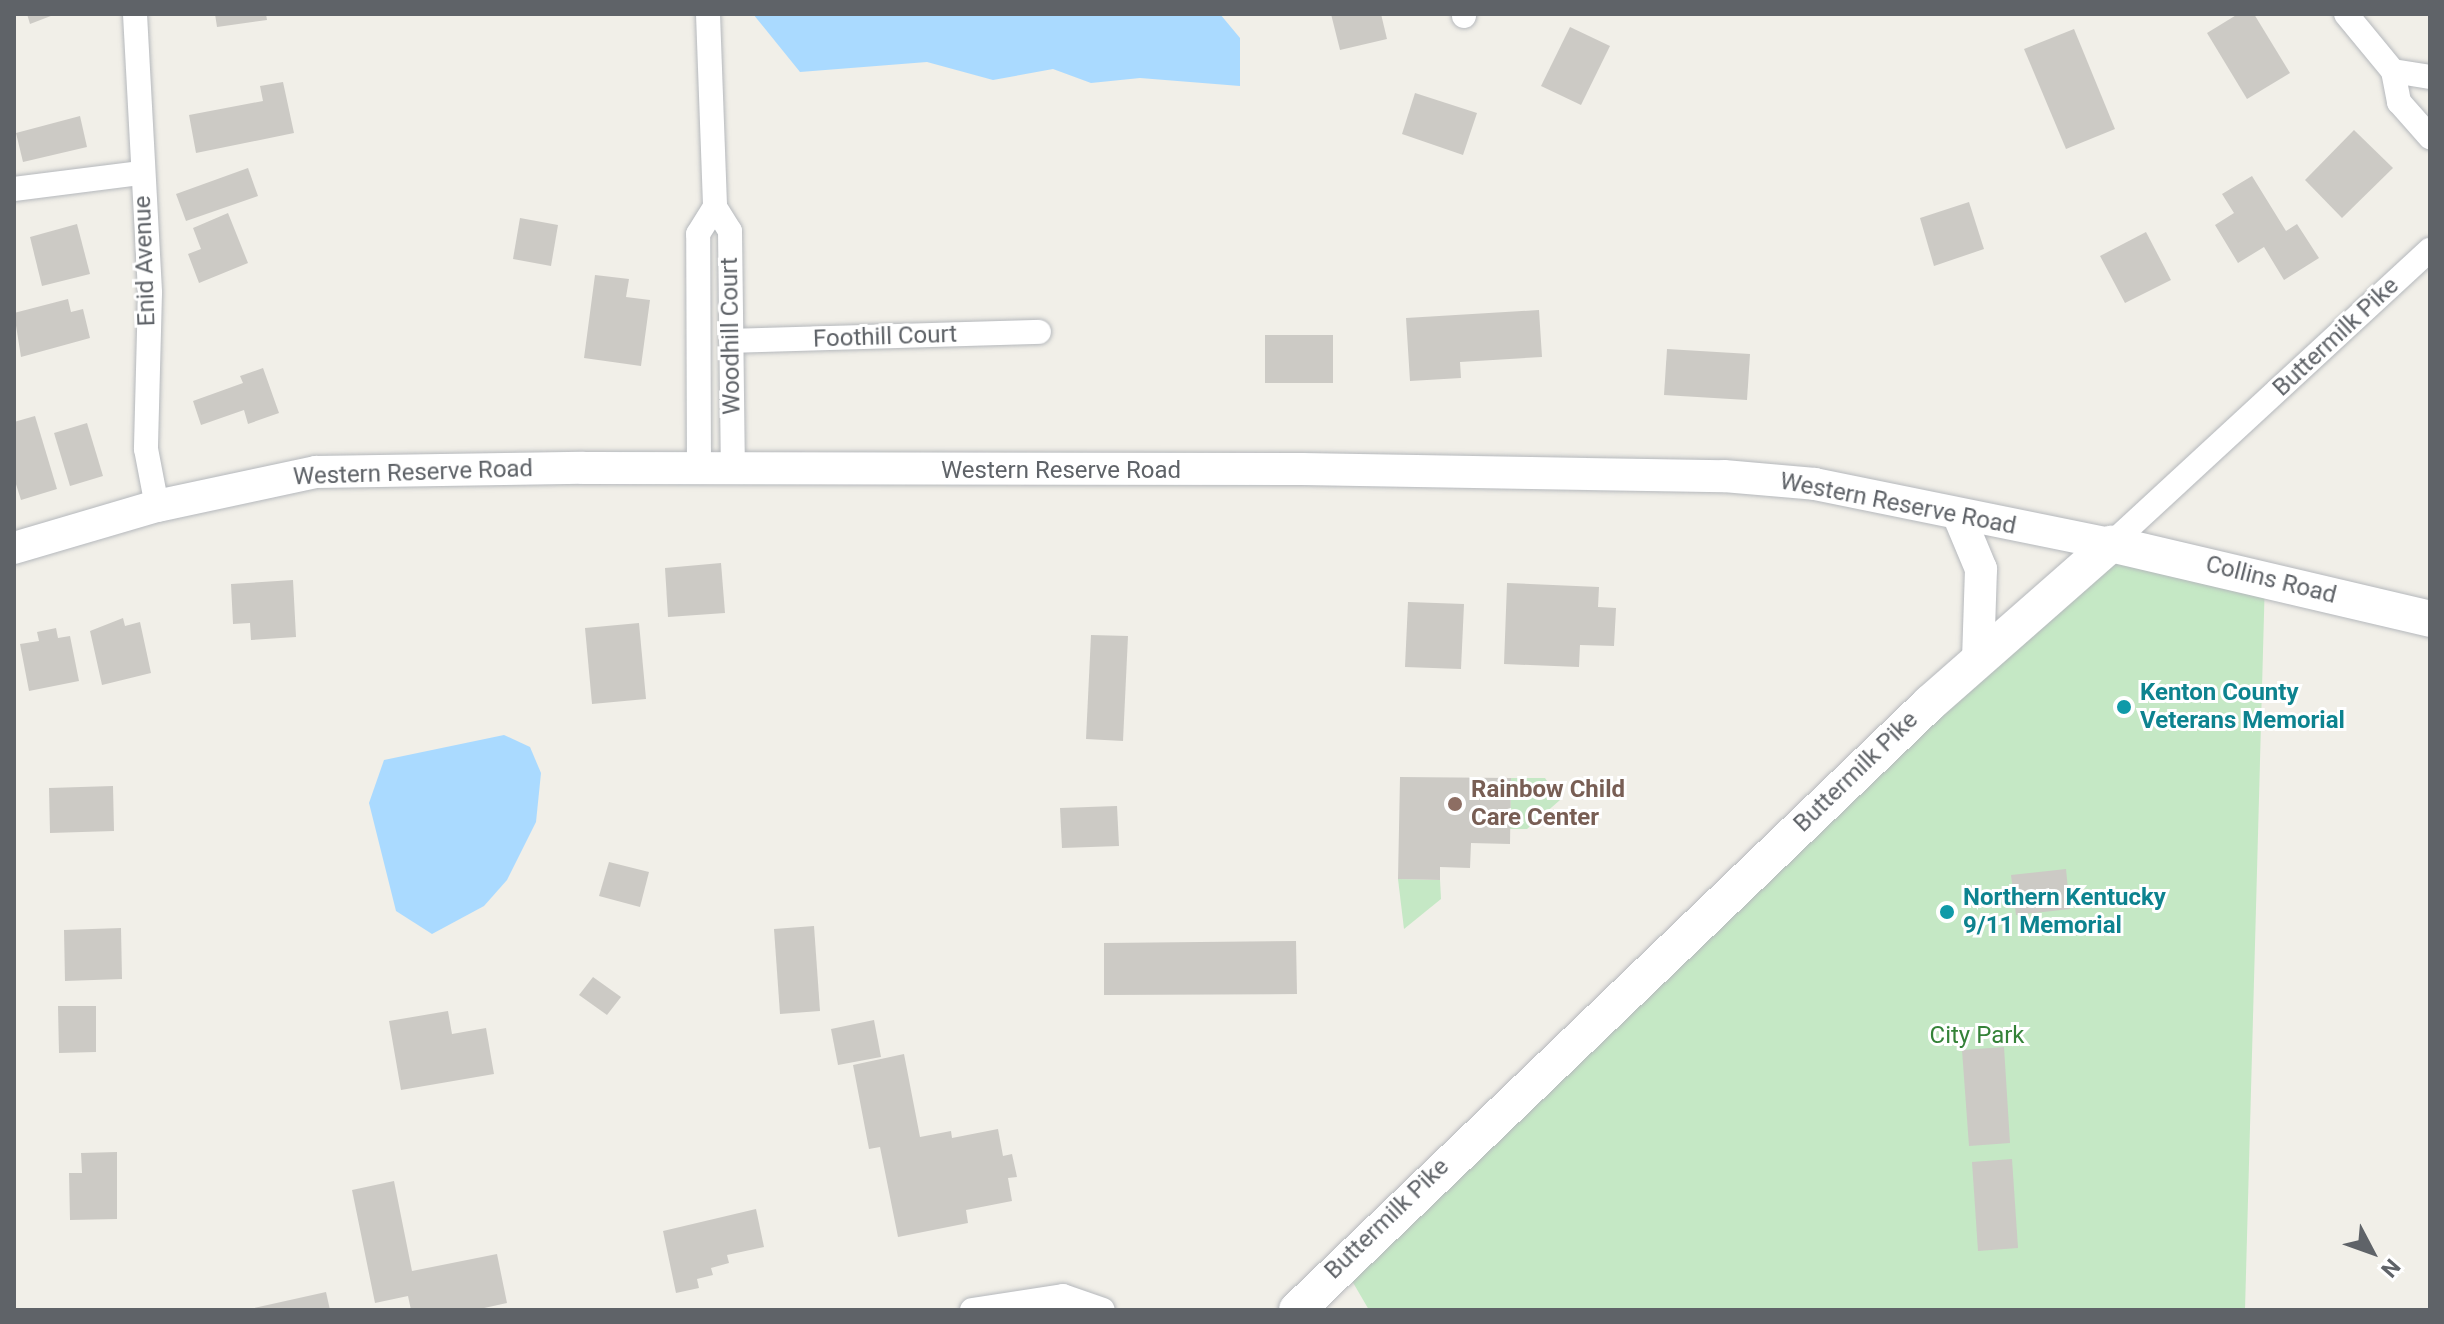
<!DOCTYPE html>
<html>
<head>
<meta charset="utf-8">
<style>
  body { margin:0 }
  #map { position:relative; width:2444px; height:1324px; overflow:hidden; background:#f1efe8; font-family:Roboto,sans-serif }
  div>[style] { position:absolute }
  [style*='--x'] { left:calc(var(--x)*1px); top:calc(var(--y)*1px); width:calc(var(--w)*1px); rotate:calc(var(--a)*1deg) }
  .green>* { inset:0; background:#c5e8c5 }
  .water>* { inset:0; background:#aadaff }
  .building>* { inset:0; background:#cccac5 }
  .roads { filter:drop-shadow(0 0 2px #b5b8bc) drop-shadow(0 0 2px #b5b8bc) }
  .minor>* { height:24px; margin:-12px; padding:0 12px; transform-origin:12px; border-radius:12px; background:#fff }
  .tertiary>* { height:32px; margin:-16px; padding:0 16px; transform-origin:16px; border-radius:16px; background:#fff }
  .secondary>* { height:36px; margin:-18px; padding:0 18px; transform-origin:18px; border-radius:18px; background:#fff }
  .dots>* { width:22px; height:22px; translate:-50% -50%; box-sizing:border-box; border:4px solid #fff; border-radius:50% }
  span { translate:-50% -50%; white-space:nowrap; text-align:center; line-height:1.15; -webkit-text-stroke:6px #fff; paint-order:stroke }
  .street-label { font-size:24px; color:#5f6368 }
  .culture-label { font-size:24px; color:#0d838f; font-weight:700 }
  .left { translate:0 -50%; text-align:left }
  .education-label { font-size:24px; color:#785e54; font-weight:700 }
  .park-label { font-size:24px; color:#348238 }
  .frame { position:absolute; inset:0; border:16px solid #5f6368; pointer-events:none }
  .north { position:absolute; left:2332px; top:1212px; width:80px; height:80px; -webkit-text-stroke:6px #fff; paint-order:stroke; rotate:131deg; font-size:22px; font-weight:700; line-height:32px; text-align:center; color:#5f6368 }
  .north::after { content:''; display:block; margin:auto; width:28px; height:36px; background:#5f6368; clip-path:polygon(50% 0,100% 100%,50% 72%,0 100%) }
</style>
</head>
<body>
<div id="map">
  <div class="green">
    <div style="clip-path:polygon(2111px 544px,2265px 578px,2245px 1310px,1369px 1310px,1341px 1262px)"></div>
    <div style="clip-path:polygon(1511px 778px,1545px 778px,1560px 800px,1527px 829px,1510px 829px)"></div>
    <div style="clip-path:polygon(1398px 879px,1440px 880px,1441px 899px,1404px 929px)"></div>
  </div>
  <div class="water">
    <div style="clip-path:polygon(753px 14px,1220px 14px,1240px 38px,1240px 86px,1140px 78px,1091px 83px,1053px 69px,993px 80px,927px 62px,800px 72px)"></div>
    <div style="clip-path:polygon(504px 735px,530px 747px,541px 773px,536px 822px,507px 880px,484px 906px,432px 934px,396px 911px,369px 803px,384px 760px)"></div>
  </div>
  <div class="building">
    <div style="clip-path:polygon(27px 14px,56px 14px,30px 24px)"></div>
    <div style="clip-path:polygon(215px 14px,266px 14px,267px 20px,217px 27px)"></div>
    <div style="clip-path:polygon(1331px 14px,1381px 14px,1387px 39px,1340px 50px)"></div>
    <div style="clip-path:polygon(2238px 14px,2254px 14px,2290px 73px,2247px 99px,2207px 33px)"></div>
    <div style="clip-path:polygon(1570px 27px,1610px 46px,1581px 105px,1541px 86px)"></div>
    <div style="clip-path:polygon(2074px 29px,2115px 129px,2066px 149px,2024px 49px)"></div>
    <div style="clip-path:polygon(283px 82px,294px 133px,196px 153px,189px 115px,263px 101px,260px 86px)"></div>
    <div style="clip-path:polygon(1415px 93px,1477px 113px,1463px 155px,1402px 134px)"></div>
    <div style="clip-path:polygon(80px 116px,87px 147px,23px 162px,16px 133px)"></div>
    <div style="clip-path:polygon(2354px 130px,2393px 168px,2342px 218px,2305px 180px)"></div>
    <div style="clip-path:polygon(248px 168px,258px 196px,186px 221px,176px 194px)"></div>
    <div style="clip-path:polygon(2252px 176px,2286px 231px,2297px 224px,2319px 258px,2284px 280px,2264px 247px,2238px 263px,2215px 225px,2234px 213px,2222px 194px)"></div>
    <div style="clip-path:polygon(1969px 202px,1984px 249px,1934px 266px,1920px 218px)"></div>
    <div style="clip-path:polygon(228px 213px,248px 263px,199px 283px,188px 254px,201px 249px,193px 228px)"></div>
    <div style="clip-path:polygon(520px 218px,558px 225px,551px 266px,513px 259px)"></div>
    <div style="clip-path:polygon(77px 224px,90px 274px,42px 286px,30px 237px)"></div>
    <div style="clip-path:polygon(2146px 232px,2171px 280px,2125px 303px,2100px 256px)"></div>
    <div style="clip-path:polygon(595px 275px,629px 279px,626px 297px,650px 300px,641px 366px,584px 358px)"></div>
    <div style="clip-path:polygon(68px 299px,71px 312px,83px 309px,90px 338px,21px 357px,14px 313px)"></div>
    <div style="clip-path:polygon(1539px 310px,1542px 357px,1460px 362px,1461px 378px,1410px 381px,1406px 318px)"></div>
    <div style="clip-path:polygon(1265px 335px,1333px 335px,1333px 383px,1265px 383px)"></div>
    <div style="clip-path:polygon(1667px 349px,1750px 354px,1747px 400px,1664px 395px)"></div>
    <div style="clip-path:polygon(263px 368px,279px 413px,248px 424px,244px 410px,201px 425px,193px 401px,243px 383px,240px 376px)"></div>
    <div style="clip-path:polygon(35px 416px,57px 489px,21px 500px,14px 478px,14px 422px)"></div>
    <div style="clip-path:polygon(87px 423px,103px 476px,70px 486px,54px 433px)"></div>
    <div style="clip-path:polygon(721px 563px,725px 613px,668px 617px,665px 568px)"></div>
    <div style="clip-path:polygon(293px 580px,296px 637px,251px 640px,250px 623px,233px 624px,231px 584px)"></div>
    <div style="clip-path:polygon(1507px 583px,1599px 587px,1598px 607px,1616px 608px,1614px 646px,1580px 645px,1579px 667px,1504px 664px)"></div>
    <div style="clip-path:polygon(1408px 602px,1464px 604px,1461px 669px,1405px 667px)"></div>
    <div style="clip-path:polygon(123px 618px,125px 626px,140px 622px,151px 673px,102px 685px,90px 631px)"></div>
    <div style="clip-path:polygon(639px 623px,646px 699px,592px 704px,585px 628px)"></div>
    <div style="clip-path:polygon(56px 628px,58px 638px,70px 636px,79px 681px,29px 691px,20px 644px,39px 641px,37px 632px)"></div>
    <div style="clip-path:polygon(1091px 635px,1128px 636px,1123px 741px,1086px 739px)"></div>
    <div style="clip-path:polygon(1400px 777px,1511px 778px,1510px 844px,1471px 843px,1470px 868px,1440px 867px,1440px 880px,1398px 879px)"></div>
    <div style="clip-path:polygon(113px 786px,114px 831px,50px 833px,49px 788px)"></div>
    <div style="clip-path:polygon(1117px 806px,1119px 846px,1062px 848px,1060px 808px)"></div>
    <div style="clip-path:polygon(609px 862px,649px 872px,640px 907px,599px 896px)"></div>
    <div style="clip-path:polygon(2066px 869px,2070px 909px,2016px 915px,2011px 875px)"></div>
    <div style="clip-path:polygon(814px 926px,820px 1011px,780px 1014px,774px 929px)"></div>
    <div style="clip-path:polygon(121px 928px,122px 979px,65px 981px,64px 930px)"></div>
    <div style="clip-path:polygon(1296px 941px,1297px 994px,1104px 995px,1104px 943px)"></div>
    <div style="clip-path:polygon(593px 977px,621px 997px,607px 1015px,579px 995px)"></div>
    <div style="clip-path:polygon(58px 1006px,96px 1006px,96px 1052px,59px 1053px)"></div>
    <div style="clip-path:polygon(448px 1011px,452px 1034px,486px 1028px,494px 1074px,401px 1090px,389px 1021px)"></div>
    <div style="clip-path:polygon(874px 1020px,881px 1057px,838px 1065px,831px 1029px)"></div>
    <div style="clip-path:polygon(2004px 1047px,2010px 1143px,1969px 1146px,1962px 1050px)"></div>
    <div style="clip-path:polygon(904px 1054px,920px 1137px,951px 1131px,952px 1138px,998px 1129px,1003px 1156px,1012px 1154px,1017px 1177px,1008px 1178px,1012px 1201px,966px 1210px,968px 1223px,898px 1237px,880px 1147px,869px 1149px,853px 1065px)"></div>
    <div style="clip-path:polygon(117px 1152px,117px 1219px,70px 1220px,69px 1173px,82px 1173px,81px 1153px)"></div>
    <div style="clip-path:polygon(2012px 1159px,2018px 1248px,1978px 1251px,1972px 1162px)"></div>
    <div style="clip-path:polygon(394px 1181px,412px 1271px,497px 1254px,507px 1303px,475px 1310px,411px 1310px,408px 1296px,375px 1303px,352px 1190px)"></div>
    <div style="clip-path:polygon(756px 1209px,764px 1247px,727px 1255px,729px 1263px,711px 1268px,713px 1275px,697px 1279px,699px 1288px,676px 1293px,663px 1231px)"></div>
    <div style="clip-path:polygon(326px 1292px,330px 1310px,251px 1310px,250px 1309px)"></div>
  </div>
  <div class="roads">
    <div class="minor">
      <div style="--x:135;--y:14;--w:279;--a:86.9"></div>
      <div style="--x:150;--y:293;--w:156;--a:91.5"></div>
      <div style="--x:146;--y:449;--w:58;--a:79.1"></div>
      <div style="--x:708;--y:14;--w:193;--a:87.9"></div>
      <div style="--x:715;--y:207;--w:28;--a:58"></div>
      <div style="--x:730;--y:231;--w:239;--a:89.3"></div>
      <div style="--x:1464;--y:14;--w:2;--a:90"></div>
      <div style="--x:2346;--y:14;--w:74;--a:50.5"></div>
      <div style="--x:2393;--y:71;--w:32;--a:79"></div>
      <div style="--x:2399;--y:102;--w:47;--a:48.5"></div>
      <div style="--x:2393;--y:71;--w:37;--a:9"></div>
      <div style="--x:14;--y:189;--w:128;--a:-7.2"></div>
      <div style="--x:731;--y:341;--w:308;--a:-1.7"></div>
      <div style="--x:699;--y:469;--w:235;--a:-90.2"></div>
      <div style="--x:698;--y:234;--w:32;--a:-58"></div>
      <div style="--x:2111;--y:544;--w:434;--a:-42.7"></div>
      <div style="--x:972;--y:1310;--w:92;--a:-8.7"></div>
      <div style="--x:1063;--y:1296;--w:42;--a:19.3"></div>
    </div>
    <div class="tertiary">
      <div style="--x:1958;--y:514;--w:60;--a:67.3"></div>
      <div style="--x:1981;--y:569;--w:91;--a:91.9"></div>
      <div style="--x:14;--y:548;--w:149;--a:-16.4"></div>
      <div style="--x:157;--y:506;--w:163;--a:-12.1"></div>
      <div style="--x:316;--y:472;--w:267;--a:-0.9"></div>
      <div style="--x:583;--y:468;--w:719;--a:0.08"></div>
      <div style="--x:1302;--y:469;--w:422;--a:1"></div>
      <div style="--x:1724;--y:476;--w:91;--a:5"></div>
      <div style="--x:1815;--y:484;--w:302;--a:11.5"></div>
    </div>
    <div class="secondary">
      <div style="--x:1297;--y:1310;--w:877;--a:-43.8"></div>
      <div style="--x:1930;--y:703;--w:241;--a:-41.3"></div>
      <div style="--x:2111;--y:544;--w:328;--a:13.2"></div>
    </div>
  </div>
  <div class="dots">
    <div style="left:2124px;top:707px;background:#0f9aa8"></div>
    <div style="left:1455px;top:804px;background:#8d6e63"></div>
    <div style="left:1947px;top:912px;background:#0f9aa8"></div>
  </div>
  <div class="street-label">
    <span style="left:145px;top:261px;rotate:-92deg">Enid Avenue</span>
    <span style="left:731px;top:336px;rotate:-91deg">Woodhill Court</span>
    <span style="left:885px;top:337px;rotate:-2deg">Foothill Court</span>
    <span style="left:2336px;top:337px;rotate:-43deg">Buttermilk Pike</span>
    <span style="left:1061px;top:471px">Western Reserve Road</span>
    <span style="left:413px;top:473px;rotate:-2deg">Western Reserve Road</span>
    <span style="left:1898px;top:504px;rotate:11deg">Western Reserve Road</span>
    <span style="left:2271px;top:580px;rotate:14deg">Collins Road</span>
    <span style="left:1856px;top:772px;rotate:-44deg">Buttermilk Pike</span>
    <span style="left:1387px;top:1219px;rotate:-44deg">Buttermilk Pike</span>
  </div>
  <div class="culture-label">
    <span class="left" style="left:2140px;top:707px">Kenton County<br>Veterans Memorial</span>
    <span class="left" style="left:1963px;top:912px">Northern Kentucky<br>9/11 Memorial</span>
  </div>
  <div class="education-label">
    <span class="left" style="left:1471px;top:804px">Rainbow Child<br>Care Center</span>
  </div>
  <div class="park-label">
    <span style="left:1977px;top:1036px">City Park</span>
  </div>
  <div class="frame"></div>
  <div class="north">N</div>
</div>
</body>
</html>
